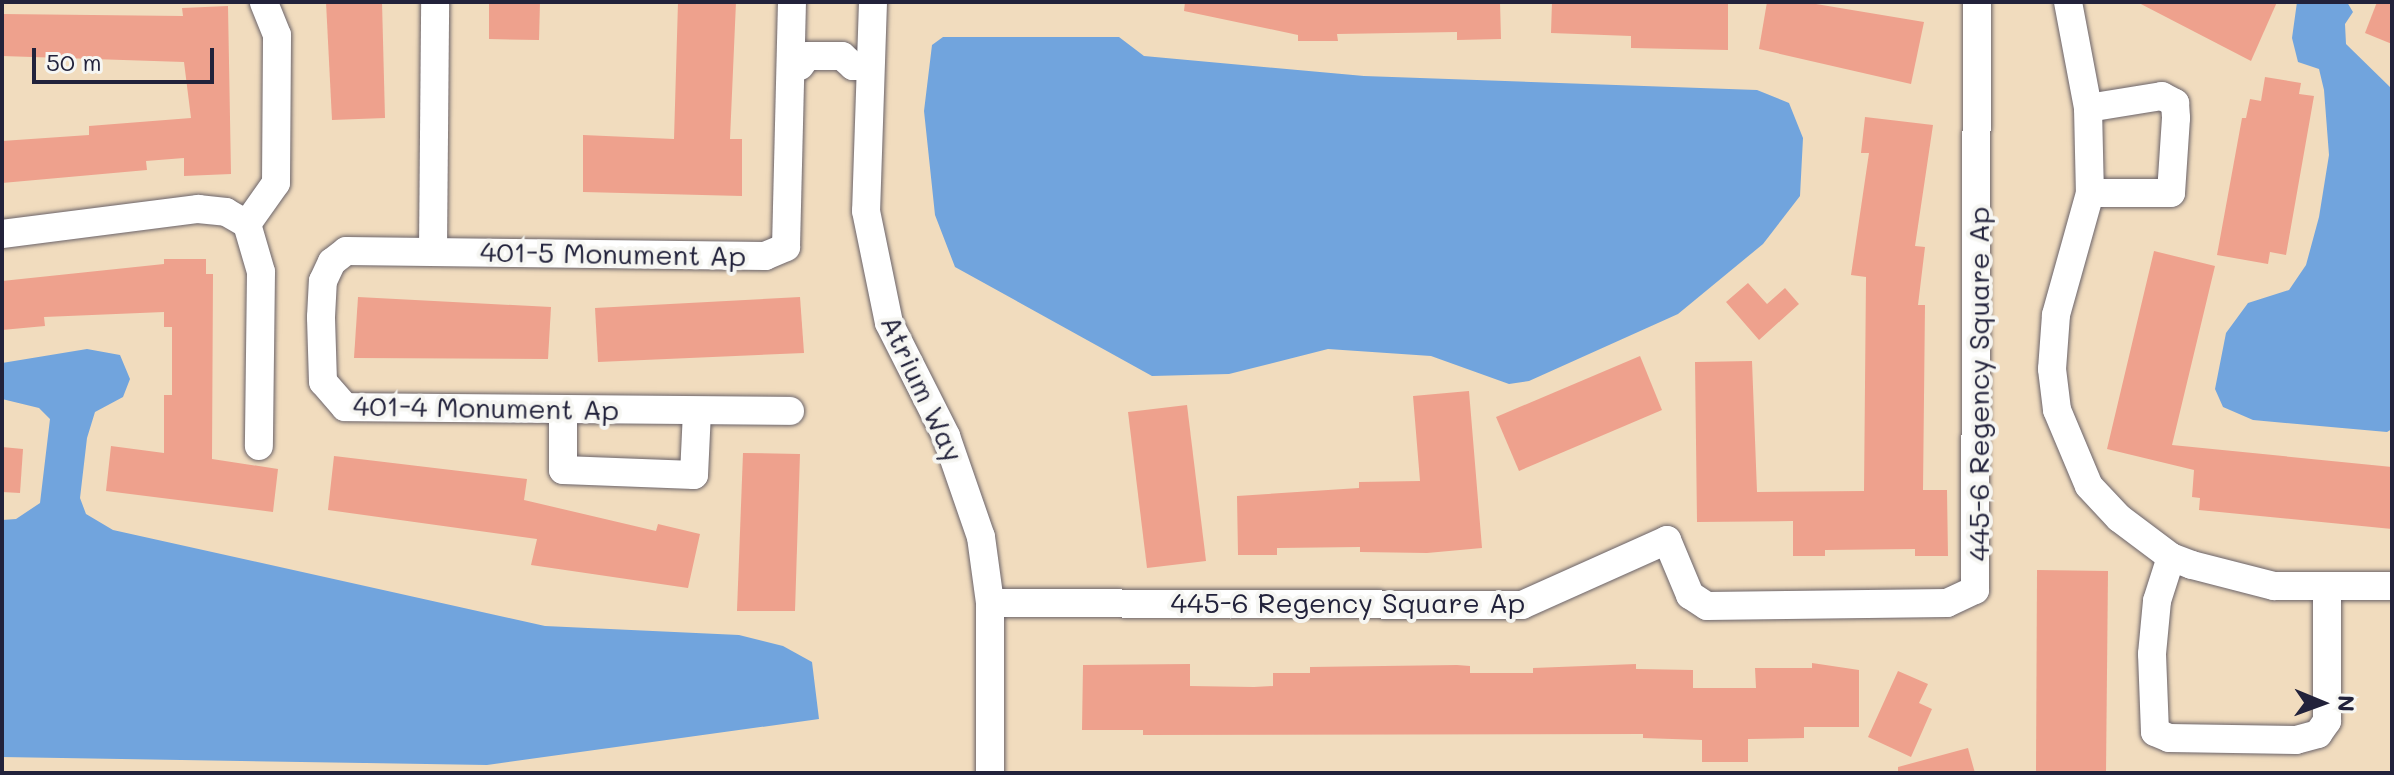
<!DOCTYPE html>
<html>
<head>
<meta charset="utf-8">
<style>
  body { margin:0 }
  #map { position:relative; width:2394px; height:775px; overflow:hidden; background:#f1dcbe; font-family:Mali,sans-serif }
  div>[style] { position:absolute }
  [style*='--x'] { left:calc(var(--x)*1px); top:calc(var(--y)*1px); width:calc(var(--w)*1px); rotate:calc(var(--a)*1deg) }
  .water>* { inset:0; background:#71a4dd }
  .building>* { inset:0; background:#eea18d }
  .roads { filter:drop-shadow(0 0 2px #6a6369) drop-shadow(0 0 2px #6a6369) }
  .minor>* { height:28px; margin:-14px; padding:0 14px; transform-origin:14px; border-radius:14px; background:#fff }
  span { translate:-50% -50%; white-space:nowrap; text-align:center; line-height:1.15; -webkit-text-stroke:8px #f6f6f2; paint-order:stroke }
  .street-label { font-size:28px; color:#22223b }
  .frame { position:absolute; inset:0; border:4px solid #22223b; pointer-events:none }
  .north { position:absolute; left:2282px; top:663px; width:80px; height:80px; -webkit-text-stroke:6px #f6f6f2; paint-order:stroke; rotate:91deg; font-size:22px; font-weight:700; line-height:32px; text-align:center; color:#22223b }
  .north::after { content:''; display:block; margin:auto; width:28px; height:36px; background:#22223b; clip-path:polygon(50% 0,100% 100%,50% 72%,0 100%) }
  .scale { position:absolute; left:32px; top:48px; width:182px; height:36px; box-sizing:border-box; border:4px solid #22223b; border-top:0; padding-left:10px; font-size:24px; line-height:28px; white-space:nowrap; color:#22223b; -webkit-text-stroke:6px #f6f6f2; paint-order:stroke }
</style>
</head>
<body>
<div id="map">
  <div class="water">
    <div style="clip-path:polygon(2297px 2px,2347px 2px,2353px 12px,2345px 24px,2346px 44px,2392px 89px,2392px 429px,2387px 432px,2253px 420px,2223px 407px,2215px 389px,2226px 333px,2248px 303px,2289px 290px,2306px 265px,2319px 217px,2329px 155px,2324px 90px,2319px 69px,2298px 62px,2292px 38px)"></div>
    <div style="clip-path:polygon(943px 37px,1119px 37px,1144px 56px,1364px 76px,1757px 90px,1789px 103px,1803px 138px,1800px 196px,1763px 244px,1678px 314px,1529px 381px,1509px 384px,1431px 356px,1328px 349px,1229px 374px,1152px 376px,955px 267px,935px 215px,924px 111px,932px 45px)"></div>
    <div style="clip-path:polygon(87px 349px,120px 355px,130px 379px,123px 397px,95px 412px,87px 438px,80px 498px,86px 514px,113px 530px,545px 626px,739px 635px,783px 646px,812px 662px,819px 719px,487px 765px,2px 757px,2px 520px,16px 519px,40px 503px,50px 419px,39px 408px,2px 399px,2px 363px)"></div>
  </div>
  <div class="building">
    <div style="clip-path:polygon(326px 2px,382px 2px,385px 118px,332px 120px)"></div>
    <div style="clip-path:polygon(489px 2px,540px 2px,539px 40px,489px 39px)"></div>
    <div style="clip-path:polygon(678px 2px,736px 2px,730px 139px,742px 139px,742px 196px,583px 192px,583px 135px,674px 139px)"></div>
    <div style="clip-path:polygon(1185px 2px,1500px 2px,1501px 39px,1457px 40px,1457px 32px,1337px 34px,1338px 41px,1298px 41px,1298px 35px,1184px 11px)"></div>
    <div style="clip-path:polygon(1552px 2px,1728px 2px,1728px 50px,1631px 48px,1631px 36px,1551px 33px)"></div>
    <div style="clip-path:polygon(1767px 2px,1804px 2px,1924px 22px,1911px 84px,1759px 49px)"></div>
    <div style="clip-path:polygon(2137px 2px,2277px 2px,2251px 61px)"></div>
    <div style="clip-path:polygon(2377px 2px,2392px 2px,2392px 44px,2365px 33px)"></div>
    <div style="clip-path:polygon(228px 6px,231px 174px,184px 176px,184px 158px,146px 161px,147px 170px,2px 183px,2px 141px,89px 135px,89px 126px,191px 118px,184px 62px,2px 56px,2px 14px,183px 16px,182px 8px)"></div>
    <div style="clip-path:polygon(2265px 77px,2301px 83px,2299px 94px,2314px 96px,2286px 255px,2270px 252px,2268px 264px,2217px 255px,2242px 118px,2246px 118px,2250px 99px,2261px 101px)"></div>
    <div style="clip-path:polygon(1865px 117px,1933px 125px,1915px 246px,1925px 247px,1918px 305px,1925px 305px,1923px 490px,1947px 490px,1948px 556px,1915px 556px,1915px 549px,1825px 550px,1825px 556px,1793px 556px,1793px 521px,1697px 522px,1695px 362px,1752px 361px,1757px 492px,1864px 491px,1866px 277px,1851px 275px,1869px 153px,1861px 153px)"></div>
    <div style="clip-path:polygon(2154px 251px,2215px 266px,2172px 445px,2392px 467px,2392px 529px,2199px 510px,2200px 498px,2192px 497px,2194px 470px,2107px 449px)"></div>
    <div style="clip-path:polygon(164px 259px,206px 259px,206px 274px,213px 274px,212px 459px,278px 469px,273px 512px,106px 491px,111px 446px,164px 453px,164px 395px,172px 395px,172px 327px,164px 327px,164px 312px,44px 317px,45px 326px,2px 330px,2px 281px,164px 264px)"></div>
    <div style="clip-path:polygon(1748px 283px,1767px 304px,1785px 288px,1799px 304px,1759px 340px,1726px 302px)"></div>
    <div style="clip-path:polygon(358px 297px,551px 307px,548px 359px,354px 358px)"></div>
    <div style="clip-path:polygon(800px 297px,804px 353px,598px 362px,595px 308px)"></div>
    <div style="clip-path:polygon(1640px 356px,1662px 410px,1519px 471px,1496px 417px)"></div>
    <div style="clip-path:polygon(1469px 391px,1482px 548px,1427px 553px,1360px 552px,1360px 547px,1277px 548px,1277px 555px,1238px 555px,1237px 496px,1359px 488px,1359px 482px,1420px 481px,1413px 396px)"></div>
    <div style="clip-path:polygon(1187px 405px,1206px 561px,1147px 568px,1128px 412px)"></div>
    <div style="clip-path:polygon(2px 447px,23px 449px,20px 493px,2px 492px)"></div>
    <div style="clip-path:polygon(743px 453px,800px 454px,795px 611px,737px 611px)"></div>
    <div style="clip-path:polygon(334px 456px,527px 479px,524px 500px,656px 531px,658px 524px,700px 534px,688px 588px,531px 565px,537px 539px,328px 510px)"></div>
    <div style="clip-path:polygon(2037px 570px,2108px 571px,2106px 773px,2036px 773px)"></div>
    <div style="clip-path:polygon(1812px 663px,1859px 670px,1859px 727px,1804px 727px,1804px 738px,1748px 739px,1748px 762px,1702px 762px,1702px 740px,1643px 738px,1643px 734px,1143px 735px,1143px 730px,1082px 730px,1083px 665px,1190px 664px,1190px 686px,1254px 687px,1273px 686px,1273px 673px,1310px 673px,1310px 667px,1457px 665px,1470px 666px,1470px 673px,1533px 673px,1533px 668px,1636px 664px,1636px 669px,1693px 670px,1693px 688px,1756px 688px,1755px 668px,1812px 668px)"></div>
    <div style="clip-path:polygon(1898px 671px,1928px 684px,1919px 703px,1932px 709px,1911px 757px,1868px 737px)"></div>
    <div style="clip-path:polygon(1968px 748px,1975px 773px,1898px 773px,1898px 767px)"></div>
  </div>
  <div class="roads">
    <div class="minor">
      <div style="--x:873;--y:2;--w:209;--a:91.9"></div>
      <div style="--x:866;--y:211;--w:114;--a:78.4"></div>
      <div style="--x:889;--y:323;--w:127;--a:63.2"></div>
      <div style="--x:946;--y:436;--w:107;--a:70.9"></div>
      <div style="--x:981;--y:537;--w:67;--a:82.2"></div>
      <div style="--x:990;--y:603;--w:170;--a:90"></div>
      <div style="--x:2068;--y:2;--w:108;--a:79.3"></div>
      <div style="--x:2088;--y:108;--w:85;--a:88.7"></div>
      <div style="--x:2090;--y:193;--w:127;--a:105.6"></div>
      <div style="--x:2056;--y:315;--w:54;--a:94.2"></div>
      <div style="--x:2052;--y:369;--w:41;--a:83"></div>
      <div style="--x:2057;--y:410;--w:82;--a:67.2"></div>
      <div style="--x:2089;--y:486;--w:44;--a:46.8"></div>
      <div style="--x:2119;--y:518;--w:65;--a:36.9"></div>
      <div style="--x:2171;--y:557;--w:22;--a:21"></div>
      <div style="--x:2192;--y:565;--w:85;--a:14.4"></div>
      <div style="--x:2274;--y:586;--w:118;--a:0"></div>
      <div style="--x:800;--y:66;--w:12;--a:-55"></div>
      <div style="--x:807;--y:56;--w:35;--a:0"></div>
      <div style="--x:842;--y:56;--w:15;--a:42"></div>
      <div style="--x:853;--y:66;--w:17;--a:0"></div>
      <div style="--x:2088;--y:108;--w:75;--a:-9.2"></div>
      <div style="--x:2162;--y:96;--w:15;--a:28"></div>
      <div style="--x:2175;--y:103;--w:15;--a:86"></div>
      <div style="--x:2176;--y:118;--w:75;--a:93.8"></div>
      <div style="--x:2171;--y:193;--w:81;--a:180"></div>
      <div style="--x:247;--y:224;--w:50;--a:-54.7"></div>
      <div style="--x:276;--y:183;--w:148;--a:-89.6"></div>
      <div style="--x:277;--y:35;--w:35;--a:-112"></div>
      <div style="--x:247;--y:224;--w:50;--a:73.7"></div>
      <div style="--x:261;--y:272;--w:174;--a:90.7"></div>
      <div style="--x:2;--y:234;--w:198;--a:-7.3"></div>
      <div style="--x:198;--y:209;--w:28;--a:6"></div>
      <div style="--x:226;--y:212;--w:24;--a:30"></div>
      <div style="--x:433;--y:250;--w:248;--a:-89.5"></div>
      <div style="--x:563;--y:410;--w:60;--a:90"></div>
      <div style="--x:563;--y:470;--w:131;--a:2.2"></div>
      <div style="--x:694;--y:475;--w:64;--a:-87.3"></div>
      <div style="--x:790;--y:411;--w:445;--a:-179.5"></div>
      <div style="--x:345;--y:407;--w:33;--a:-131"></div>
      <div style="--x:323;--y:382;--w:65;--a:-91.8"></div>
      <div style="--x:321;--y:317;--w:36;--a:-87"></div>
      <div style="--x:323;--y:281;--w:21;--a:-65"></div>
      <div style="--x:332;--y:262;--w:18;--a:-38"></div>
      <div style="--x:346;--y:251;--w:419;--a:0.7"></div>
      <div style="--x:765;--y:256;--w:23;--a:-23"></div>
      <div style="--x:786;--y:247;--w:245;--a:-88.6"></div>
      <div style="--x:2171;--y:557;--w:46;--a:107.7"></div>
      <div style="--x:2157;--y:601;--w:53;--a:95.4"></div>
      <div style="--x:2152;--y:654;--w:78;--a:87.8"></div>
      <div style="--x:2155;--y:732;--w:15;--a:23"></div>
      <div style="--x:2169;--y:738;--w:127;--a:0.9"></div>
      <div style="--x:2296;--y:740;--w:23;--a:-15"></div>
      <div style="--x:2318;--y:734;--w:16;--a:-55"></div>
      <div style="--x:2327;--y:721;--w:131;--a:-90"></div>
      <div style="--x:990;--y:603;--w:532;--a:0.22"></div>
      <div style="--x:1522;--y:605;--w:159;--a:-24.1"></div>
      <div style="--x:1667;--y:540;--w:60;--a:67.3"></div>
      <div style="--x:1690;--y:595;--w:20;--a:33"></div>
      <div style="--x:1707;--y:606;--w:240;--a:-0.7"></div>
      <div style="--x:1947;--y:603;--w:31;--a:-25"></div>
      <div style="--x:1975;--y:590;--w:588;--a:-89.81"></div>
    </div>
  </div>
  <div class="street-label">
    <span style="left:613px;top:253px;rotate:1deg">401-5 Monument Ap</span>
    <span style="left:1978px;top:384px;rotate:-90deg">445-6 Regency Square Ap</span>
    <span style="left:923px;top:388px;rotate:65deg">Atrium Way</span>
    <span style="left:486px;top:407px;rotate:1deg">401-4 Monument Ap</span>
    <span style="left:1348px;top:602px">445-6 Regency Square Ap</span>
  </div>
  <div class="frame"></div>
  <div class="north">N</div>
  <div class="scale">50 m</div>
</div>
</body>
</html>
